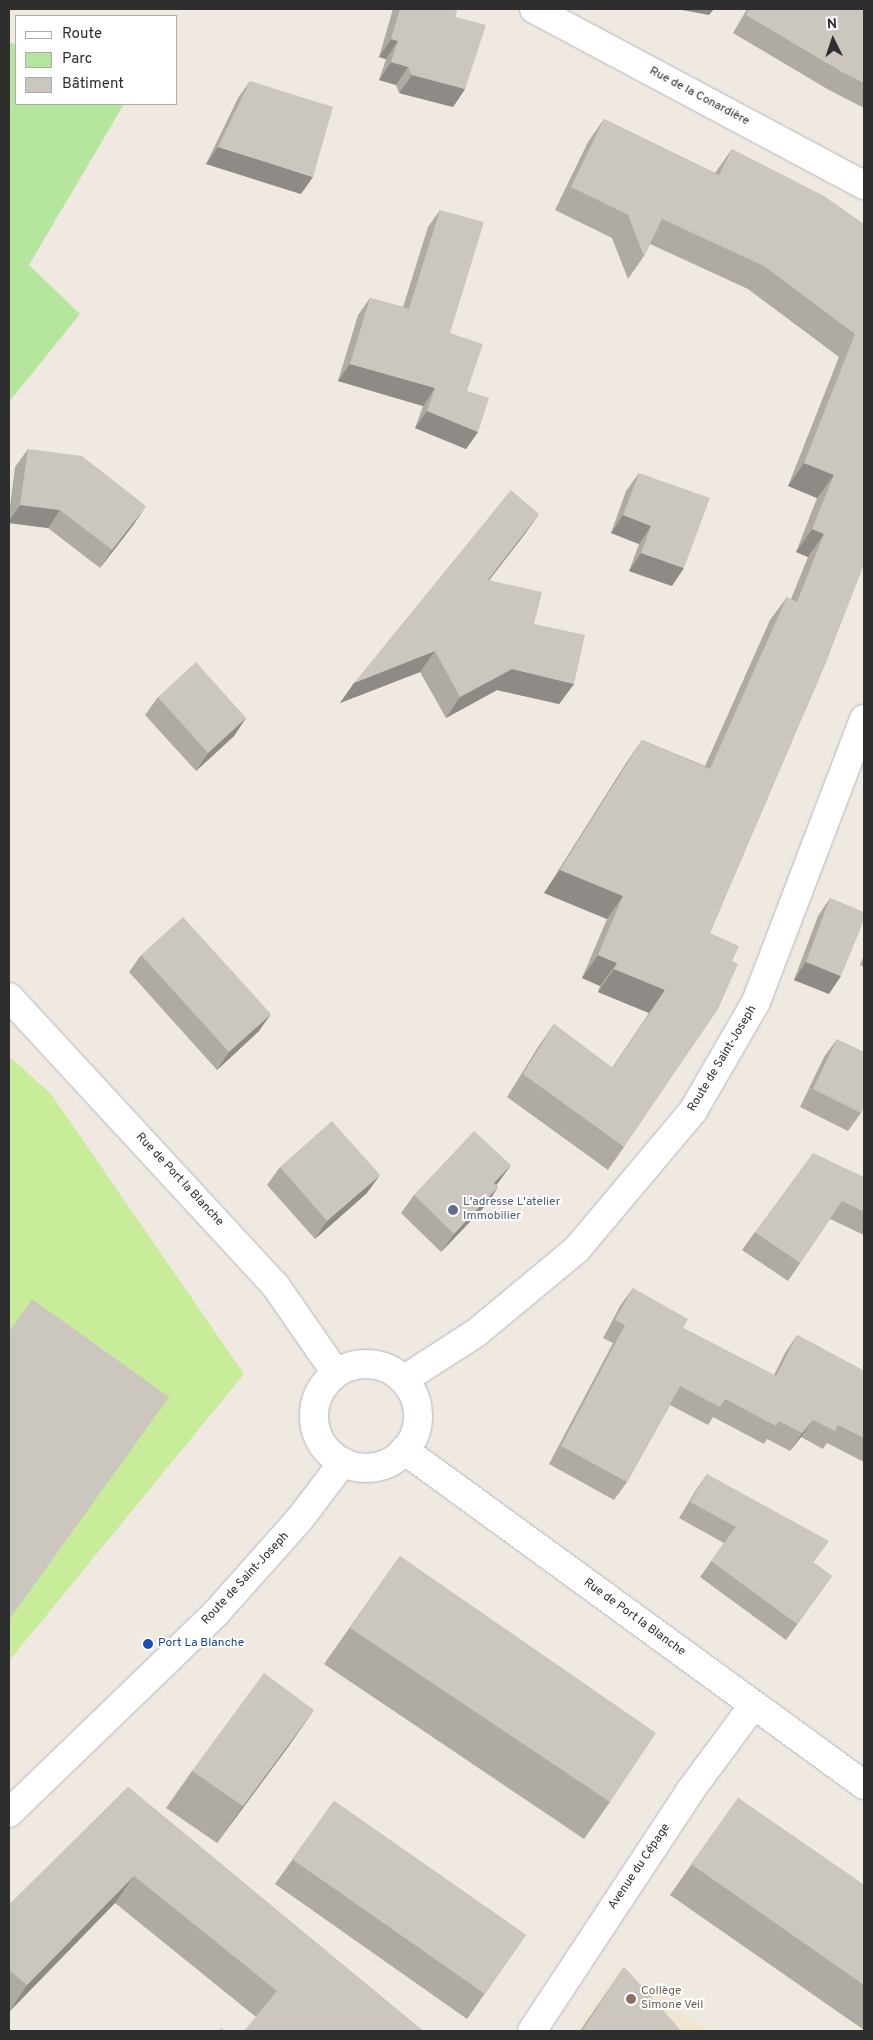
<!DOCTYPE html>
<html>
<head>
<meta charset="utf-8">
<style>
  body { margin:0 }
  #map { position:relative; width:873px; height:2040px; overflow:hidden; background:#efe9e1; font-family:Overpass,sans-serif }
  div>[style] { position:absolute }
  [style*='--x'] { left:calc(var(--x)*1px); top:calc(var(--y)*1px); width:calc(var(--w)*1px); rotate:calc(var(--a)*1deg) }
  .education>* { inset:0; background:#f0e6d1 }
  .green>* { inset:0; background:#b6e59e }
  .pitch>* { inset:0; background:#c9ec9a }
  .roads { filter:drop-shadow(0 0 1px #b4b7c1) drop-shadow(0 0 1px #b4b7c1) }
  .minor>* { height:28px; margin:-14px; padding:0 14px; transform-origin:14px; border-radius:14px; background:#fff }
  .tertiary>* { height:28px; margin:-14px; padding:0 14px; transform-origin:14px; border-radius:14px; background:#fff }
  .tertiary>.ring { margin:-14px; padding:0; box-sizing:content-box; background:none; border:28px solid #fff; border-radius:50% }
  .wall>* { inset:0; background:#afaba4 }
  .shaded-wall>* { inset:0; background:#8e8b86 }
  .building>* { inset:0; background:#cbc7bf }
  .dots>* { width:14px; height:14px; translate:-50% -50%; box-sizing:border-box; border:2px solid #fff; border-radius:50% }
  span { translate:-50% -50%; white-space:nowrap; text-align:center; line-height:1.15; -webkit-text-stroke:4px #fff; paint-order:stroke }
  .street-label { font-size:12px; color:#2e2e2e }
  .service-label { font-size:12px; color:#4e5e75 }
  .left { translate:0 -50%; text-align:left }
  .transit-label { font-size:12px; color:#164399 }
  .education-label { font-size:12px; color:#785e54 }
  .frame { position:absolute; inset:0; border:10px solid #2e2e2e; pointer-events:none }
  .legend { position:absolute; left:15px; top:15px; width:162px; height:90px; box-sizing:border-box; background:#fff; border:1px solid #ababab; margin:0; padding:6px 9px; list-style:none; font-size:15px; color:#2e2e2e }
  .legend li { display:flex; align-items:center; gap:10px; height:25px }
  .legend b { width:25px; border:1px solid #ababab }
  .north { position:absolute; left:808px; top:15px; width:50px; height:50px; -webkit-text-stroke:4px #fff; paint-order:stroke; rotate:356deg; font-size:14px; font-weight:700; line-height:20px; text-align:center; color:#2e2e2e }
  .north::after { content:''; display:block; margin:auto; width:18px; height:22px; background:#2e2e2e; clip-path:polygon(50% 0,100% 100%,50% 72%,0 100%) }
</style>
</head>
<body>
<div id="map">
  <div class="education">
    <div style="clip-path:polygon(620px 1966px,709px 2031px,576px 2031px)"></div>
  </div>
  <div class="green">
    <div style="clip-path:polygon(9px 42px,16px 45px,16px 104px,124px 104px,29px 265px,80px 314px,9px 402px)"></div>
  </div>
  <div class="pitch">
    <div style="clip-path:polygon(9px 1056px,51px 1094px,244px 1374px,9px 1661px)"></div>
  </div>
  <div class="roads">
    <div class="minor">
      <div style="--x:534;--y:9;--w:374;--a:28.1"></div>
      <div style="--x:9;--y:997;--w:392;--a:47.3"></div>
      <div style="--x:275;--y:1285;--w:107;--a:55.3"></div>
      <div style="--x:404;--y:1450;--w:569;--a:36.06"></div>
      <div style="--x:532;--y:2031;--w:287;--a:-56.6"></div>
      <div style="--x:690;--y:1791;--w:106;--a:-53.5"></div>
    </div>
    <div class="tertiary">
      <div class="ring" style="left:314px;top:1364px;width:76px;height:76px"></div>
      <div style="--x:403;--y:1380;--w:87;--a:-32.8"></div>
      <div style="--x:476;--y:1333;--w:131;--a:-39.7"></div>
      <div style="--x:577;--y:1249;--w:180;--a:-50"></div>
      <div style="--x:693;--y:1111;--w:126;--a:-60"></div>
      <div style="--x:756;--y:1002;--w:303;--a:-69.1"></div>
      <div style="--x:9;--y:1813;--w:288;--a:-44"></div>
      <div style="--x:216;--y:1613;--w:125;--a:-48.3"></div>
      <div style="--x:299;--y:1520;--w:73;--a:-52.8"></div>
    </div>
  </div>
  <div class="wall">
    <div style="clip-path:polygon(393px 9px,457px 9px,455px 17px,465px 89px,453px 107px,399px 93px,396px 85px,379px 80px,386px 59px,379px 57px)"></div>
    <div style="clip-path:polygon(747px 9px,864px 9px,864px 108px,829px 90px,733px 33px)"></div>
    <div style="clip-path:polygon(250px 81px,301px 194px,206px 164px,238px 98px)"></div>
    <div style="clip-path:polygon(604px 119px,715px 173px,732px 149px,864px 224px,864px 564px,710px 933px,624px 1147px,608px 1170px,507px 1097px,538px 1047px,554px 1024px,612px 1068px,649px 1013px,598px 992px,600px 986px,582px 978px,607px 919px,544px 893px,626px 763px,642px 740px,705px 766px,770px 620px,787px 597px,791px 599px,808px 557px,796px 552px,817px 498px,788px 486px,839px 357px,748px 289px,650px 244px,644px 256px,628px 279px,612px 238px,555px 210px,588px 142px)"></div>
    <div style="clip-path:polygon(440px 210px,450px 333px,478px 432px,466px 449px,415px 428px,423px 406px,338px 381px,358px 315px,370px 298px,403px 307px,428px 227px)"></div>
    <div style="clip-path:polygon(28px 449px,134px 524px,100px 568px,48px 528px,9px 523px,9px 513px,15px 467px)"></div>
    <div style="clip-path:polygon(639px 473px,672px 586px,629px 571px,639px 544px,611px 533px,626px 491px)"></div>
    <div style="clip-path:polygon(539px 514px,524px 535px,489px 580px,534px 624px,574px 684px,559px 704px,497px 690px,446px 718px,420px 672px,340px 703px,354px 683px)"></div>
    <div style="clip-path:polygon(158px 697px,246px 718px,234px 736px,196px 771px,145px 715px)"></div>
    <div style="clip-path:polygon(830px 898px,829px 994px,794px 980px,818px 916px)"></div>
    <div style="clip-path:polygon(141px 955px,259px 1031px,217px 1070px,129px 972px)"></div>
    <div style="clip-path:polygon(864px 955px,864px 967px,860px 965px)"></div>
    <div style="clip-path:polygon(837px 1039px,861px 1113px,848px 1131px,800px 1107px,824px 1057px)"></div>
    <div style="clip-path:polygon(511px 1165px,496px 1185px,498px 1187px,486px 1205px,441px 1252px,401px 1213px,414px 1195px)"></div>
    <div style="clip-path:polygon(280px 1167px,367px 1193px,315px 1239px,267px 1185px)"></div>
    <div style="clip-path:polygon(864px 1177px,864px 1235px,830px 1219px,788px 1281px,742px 1250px,755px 1232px)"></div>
    <div style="clip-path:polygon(633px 1288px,683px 1328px,774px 1375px,785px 1353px,797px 1335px,864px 1371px,864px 1462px,827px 1443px,823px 1449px,801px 1437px,790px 1451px,767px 1439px,764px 1444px,713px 1417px,708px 1425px,670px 1405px,627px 1482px,614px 1500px,549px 1464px,613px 1343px,603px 1338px,620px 1306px)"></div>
    <div style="clip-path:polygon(707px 1474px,814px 1563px,832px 1576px,786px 1640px,700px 1577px,724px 1543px,679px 1518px,696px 1490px)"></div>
    <div style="clip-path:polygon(400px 1556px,610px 1802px,584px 1839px,324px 1664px)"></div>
    <div style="clip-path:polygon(314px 1710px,288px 1747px,217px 1843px,166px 1808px,192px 1771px)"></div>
    <div style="clip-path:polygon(128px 1787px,423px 2031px,256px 2017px,115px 1903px,9px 2012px,9px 1905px)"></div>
    <div style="clip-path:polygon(738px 1798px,864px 1885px,864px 2030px,670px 1895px)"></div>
    <div style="clip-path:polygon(334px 1801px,526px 1935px,467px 2019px,275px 1884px)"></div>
    <div style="clip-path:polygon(624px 1967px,681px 2031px,580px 2031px)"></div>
  </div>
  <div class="shaded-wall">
    <div style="clip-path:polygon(677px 9px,714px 9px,709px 15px)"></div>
    <div style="clip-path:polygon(391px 39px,398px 41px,386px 59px,379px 57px)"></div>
    <div style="clip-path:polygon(391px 62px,408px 67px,396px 85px,379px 80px)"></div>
    <div style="clip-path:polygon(412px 75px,465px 89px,453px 107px,399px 93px)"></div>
    <div style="clip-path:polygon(218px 147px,313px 177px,301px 194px,206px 164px)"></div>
    <div style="clip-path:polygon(350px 364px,435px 388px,423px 406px,338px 381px)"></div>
    <div style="clip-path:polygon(427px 411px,478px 432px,466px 449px,415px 428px)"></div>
    <div style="clip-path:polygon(804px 463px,834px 475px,817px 498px,788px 486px)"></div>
    <div style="clip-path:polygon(20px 505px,60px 510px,48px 528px,9px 523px,9px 521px)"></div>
    <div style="clip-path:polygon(146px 506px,134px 524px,100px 568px,112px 550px)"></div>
    <div style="clip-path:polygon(539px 514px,524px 535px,473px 601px,488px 580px)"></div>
    <div style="clip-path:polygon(623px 515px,651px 526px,639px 544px,611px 533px)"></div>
    <div style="clip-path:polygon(812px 529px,824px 534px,808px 557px,796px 552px)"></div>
    <div style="clip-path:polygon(641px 553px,684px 568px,672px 586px,629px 571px)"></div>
    <div style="clip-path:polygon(435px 651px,420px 672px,340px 703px,354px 683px)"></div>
    <div style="clip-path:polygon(512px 669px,574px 684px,559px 704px,497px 690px,446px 718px,460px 697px)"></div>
    <div style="clip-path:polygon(246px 718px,234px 736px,196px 771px,208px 753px)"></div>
    <div style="clip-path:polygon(560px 870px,623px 896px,607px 919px,544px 893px)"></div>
    <div style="clip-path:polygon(598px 955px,617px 963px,600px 986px,582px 978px)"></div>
    <div style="clip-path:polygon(806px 962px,841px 976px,829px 994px,794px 980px)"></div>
    <div style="clip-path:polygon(614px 969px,665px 990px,649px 1013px,598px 992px)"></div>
    <div style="clip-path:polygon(271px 1014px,259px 1031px,217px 1070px,229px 1052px)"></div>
    <div style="clip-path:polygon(511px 1165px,498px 1183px,481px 1201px,494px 1183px)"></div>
    <div style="clip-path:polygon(380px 1175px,367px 1193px,315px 1239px,327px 1221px)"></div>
    <div style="clip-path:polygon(498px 1187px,486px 1205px,441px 1252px,454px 1234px)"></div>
    <div style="clip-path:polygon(813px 1420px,801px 1437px,790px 1451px,802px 1433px)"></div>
    <div style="clip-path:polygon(314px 1710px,288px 1747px,217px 1843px,243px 1806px)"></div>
    <div style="clip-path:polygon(134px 1876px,115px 1903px,9px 2012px,27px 1985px)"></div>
  </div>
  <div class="building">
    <div style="clip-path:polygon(400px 9px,457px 9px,455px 17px,486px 25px,465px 89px,412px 75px,408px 67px,391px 62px,398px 41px,391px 39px)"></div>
    <div style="clip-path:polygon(749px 9px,864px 9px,864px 83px,842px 72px,746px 15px)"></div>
    <div style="clip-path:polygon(250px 81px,333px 107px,313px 177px,218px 147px)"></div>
    <div style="clip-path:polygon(604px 119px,719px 175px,732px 149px,824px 196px,864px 224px,864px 564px,825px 665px,710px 933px,739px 946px,732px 961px,738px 964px,718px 1009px,624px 1147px,523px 1074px,554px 1024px,613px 1068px,665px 990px,614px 969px,617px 963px,598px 955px,623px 896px,560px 870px,642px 740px,710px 769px,787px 597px,797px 602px,824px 534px,812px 529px,834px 475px,804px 463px,855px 334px,764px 266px,662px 219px,644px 256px,628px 215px,571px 187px)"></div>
    <div style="clip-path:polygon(440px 210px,484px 222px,450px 333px,483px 344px,467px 391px,489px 398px,478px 432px,427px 411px,435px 388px,350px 364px,370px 298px,409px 309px)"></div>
    <div style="clip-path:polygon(28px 449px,82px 456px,146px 506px,112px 550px,60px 510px,20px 505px)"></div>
    <div style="clip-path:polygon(639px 473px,710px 498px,684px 568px,641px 553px,651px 526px,623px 515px)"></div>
    <div style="clip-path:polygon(511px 490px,539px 514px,488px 580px,542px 592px,534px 624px,585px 635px,574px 684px,512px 669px,460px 697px,435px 651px,354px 683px)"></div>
    <div style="clip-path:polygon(196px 662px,246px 718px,208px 753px,158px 697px)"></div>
    <div style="clip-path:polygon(830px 898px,864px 912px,864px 920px,841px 976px,806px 962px)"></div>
    <div style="clip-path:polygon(183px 917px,271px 1014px,229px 1052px,141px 955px)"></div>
    <div style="clip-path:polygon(837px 1039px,864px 1052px,864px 1105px,861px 1113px,813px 1089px)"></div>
    <div style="clip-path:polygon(332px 1121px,380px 1175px,327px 1221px,280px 1167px)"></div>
    <div style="clip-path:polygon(474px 1131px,511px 1165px,494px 1183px,498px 1187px,454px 1234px,414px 1195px)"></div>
    <div style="clip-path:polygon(813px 1153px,864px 1177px,864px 1212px,842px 1201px,800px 1263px,755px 1232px)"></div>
    <div style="clip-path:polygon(633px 1288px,688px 1319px,683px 1328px,776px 1376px,797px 1335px,864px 1371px,864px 1438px,838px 1425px,835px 1431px,813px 1420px,802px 1433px,779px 1421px,776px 1426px,725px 1399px,720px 1407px,680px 1386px,627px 1482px,561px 1446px,625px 1325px,615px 1320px)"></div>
    <div style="clip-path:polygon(32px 1299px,169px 1397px,9px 1620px,9px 1332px)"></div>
    <div style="clip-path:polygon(707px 1474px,829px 1541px,813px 1563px,832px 1576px,797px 1624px,711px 1561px,736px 1527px,690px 1502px)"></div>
    <div style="clip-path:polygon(400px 1556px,656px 1733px,610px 1802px,350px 1628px)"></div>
    <div style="clip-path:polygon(264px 1673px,314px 1710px,243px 1806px,192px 1771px)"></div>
    <div style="clip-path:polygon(128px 1787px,423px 2031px,244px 2031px,277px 1991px,134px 1876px,27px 1985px,9px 1970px,9px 1905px)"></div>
    <div style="clip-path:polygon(738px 1798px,864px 1885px,864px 1985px,691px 1864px)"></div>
    <div style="clip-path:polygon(334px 1801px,526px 1935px,485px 1994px,292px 1859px)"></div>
    <div style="clip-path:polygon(624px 1967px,681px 2031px,582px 2031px)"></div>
    <div style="clip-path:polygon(221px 2028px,225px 2031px,218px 2031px)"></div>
  </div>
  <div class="dots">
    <div style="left:453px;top:1210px;background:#5c6f8a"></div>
    <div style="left:148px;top:1644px;background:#1a4fb4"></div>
    <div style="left:631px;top:1999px;background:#8d6e63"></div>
  </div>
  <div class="street-label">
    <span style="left:699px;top:97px;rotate:28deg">Rue de la Conardière</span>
    <span style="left:723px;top:1059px;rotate:-59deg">Route de Saint-Joseph</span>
    <span style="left:179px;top:1180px;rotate:47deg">Rue de Port la Blanche</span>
    <span style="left:246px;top:1579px;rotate:-47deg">Route de Saint-Joseph</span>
    <span style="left:634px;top:1618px;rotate:36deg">Rue de Port la Blanche</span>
    <span style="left:640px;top:1867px;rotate:-56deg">Avenue du Cépage</span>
  </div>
  <div class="service-label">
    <span class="left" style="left:463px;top:1210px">L'adresse L'atelier<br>Immobilier</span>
  </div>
  <div class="transit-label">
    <span class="left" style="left:158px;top:1644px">Port La Blanche</span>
  </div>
  <div class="education-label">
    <span class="left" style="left:641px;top:1999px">Collège<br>Simone Veil</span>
  </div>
  <div class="frame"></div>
  <ul class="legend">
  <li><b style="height:6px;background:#fff"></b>Route</li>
  <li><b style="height:14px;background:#b6e59e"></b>Parc</li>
  <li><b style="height:14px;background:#cbc7bf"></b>Bâtiment</li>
  </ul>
  <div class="north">N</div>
</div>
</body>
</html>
